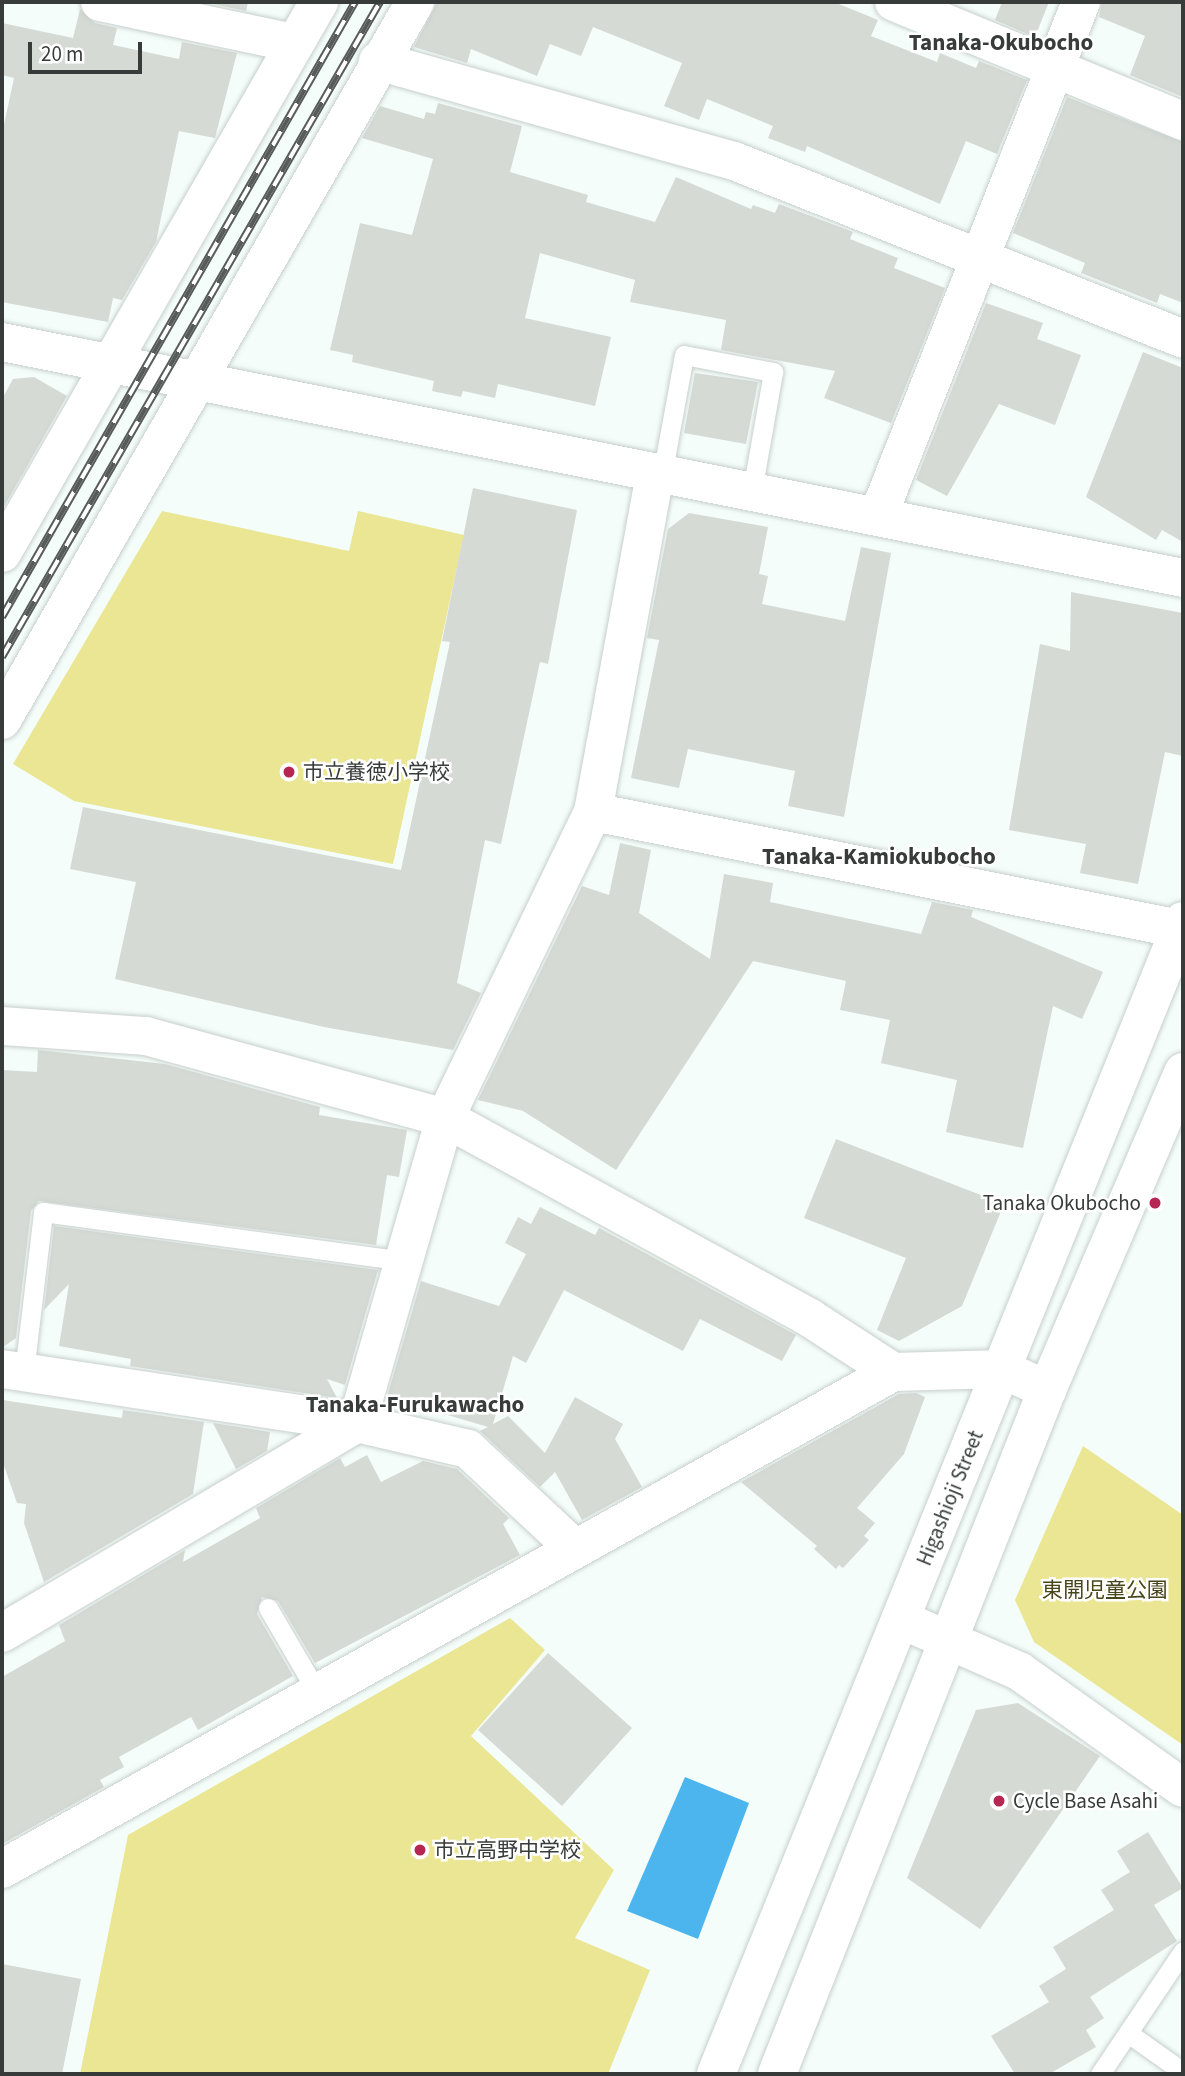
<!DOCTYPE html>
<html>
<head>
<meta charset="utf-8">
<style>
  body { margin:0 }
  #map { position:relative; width:1185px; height:2076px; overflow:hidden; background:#f4fdfa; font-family:"Source Sans 3","Noto Sans JP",sans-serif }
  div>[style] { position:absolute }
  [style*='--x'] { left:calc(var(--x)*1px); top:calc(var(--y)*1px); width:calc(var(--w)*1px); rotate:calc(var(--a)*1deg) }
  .green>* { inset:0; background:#eae694 }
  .water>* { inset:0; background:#4db5ed }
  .building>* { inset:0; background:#d5dad4 }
  .roads { filter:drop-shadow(0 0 2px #c7cfcc) drop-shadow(0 0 2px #c7cfcc) }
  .lane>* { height:19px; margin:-9.5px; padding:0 9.5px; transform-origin:9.5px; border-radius:9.5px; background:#fff }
  .street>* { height:38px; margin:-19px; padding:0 19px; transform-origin:19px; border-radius:19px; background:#fff }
  .secondary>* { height:38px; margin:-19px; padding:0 19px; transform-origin:19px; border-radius:19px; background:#fff }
  .primary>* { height:38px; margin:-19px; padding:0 19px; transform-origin:19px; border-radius:19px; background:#fff }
  .rail>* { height:8px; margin-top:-4px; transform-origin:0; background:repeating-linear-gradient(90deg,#fff 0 16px,#575b59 0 32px); box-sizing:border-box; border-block:2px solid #575b59 }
  .dots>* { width:19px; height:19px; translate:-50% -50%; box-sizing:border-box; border:4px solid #fff; border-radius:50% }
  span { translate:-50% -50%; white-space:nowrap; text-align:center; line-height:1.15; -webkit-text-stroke:5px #fff; paint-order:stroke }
  .poi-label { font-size:21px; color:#373b39 }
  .left { translate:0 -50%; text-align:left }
  .right { translate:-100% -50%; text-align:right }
  .street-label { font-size:21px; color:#373b39 }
  .park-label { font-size:21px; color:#48461b }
  .neighbourhood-label { font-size:23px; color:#373b39; font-weight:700 }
  .frame { position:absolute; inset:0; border:4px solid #373b39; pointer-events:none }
  .scale { position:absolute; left:28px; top:42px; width:114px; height:32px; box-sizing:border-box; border:4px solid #373b39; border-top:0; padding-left:9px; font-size:21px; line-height:24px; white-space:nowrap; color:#373b39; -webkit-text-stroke:5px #fff; paint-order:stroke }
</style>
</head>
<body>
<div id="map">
  <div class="green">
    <div style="clip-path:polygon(162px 511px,349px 551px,358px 511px,464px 535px,393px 864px,74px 801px,13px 764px)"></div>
    <div style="clip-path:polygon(1083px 1446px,1183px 1515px,1183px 1745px,1034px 1642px,1015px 1600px)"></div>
    <div style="clip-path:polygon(510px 1618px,545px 1650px,471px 1736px,614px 1870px,575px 1938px,650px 1970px,608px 2074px,80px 2074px,128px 1835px)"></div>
  </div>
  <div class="water">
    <div style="clip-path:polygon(685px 1777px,749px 1803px,698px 1939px,627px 1911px)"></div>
  </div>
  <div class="building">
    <div style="clip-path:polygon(204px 2px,248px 2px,246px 11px)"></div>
    <div style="clip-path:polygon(437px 2px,834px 2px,878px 20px,871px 36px,937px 62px,940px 53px,976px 68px,979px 61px,1027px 80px,997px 154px,966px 141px,940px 204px,807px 146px,805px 152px,768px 138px,773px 126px,707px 99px,699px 120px,664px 106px,682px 63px,593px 27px,581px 56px,550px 44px,537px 76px,471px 49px,467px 63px,414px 47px)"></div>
    <div style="clip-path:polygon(1002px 2px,1049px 2px,1035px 37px,995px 20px)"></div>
    <div style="clip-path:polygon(1102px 2px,1183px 2px,1183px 97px,1130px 75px,1145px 36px,1099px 17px)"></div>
    <div style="clip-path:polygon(80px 9px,95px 23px,117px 28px,113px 45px,179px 59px,182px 42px,237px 53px,215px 138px,179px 131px,156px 242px,122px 300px,113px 298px,108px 322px,2px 302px,2px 134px,14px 78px,2px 75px,2px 23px,73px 38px)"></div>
    <div style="clip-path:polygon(1067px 97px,1183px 142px,1183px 303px,1160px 294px,1157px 303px,1081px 273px,1085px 263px,1013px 233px)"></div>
    <div style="clip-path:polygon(438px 103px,522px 126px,510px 172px,588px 195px,586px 202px,655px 222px,676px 177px,751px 209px,753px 205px,775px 213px,779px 204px,853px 232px,850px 239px,898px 258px,894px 268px,945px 288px,891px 423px,824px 398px,835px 371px,721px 350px,726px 320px,630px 302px,635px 280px,540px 253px,525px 318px,611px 337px,595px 406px,498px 384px,495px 398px,463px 391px,461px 397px,432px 391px,434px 381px,352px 362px,353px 355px,330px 350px,360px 223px,412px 235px,433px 159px,362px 138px,380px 106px,424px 119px,426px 112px,435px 114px)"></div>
    <div style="clip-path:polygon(986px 303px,1043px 323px,1037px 339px,1081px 355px,1055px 425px,999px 404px,947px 496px,916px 480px)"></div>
    <div style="clip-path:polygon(1143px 352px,1183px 368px,1183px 542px,1162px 530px,1156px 540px,1086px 497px)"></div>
    <div style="clip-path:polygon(695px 373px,758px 382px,746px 444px,684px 433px)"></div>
    <div style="clip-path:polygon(34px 377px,67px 396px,2px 510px,2px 399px,13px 379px)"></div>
    <div style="clip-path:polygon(473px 488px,577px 510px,548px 664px,540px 662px,501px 844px,485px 840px,457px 983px,481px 993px,453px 1050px,324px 1027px,115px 979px,136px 882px,70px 869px,83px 807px,401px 870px,450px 642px,442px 641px)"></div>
    <div style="clip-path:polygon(689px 513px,768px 527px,759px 574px,768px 576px,762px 604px,845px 621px,861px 547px,891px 553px,844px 817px,788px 806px,795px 771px,688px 749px,679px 788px,631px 778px,659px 640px,647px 638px,668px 529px)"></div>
    <div style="clip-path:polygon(1071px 592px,1183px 613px,1183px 756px,1165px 752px,1138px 884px,1080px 873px,1086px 844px,1009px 830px,1040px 644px,1070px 651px)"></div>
    <div style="clip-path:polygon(620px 843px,651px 850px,639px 913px,710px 959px,724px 874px,773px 883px,770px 902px,921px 934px,932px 902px,973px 910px,971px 917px,1103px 972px,1082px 1019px,1053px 1006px,1023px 1148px,946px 1132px,957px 1080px,881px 1063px,890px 1020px,840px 1010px,846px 981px,753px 961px,616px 1170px,523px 1111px,478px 1100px,582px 886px,609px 895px)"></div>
    <div style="clip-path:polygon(38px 1050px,165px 1064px,320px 1107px,319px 1115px,407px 1130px,399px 1177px,387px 1175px,376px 1245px,39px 1201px,31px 1211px,16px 1338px,2px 1348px,2px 1070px,37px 1072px)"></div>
    <div style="clip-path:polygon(836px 1139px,1004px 1204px,962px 1306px,899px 1341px,877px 1330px,906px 1258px,804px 1218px)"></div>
    <div style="clip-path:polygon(540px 1207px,595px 1235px,599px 1228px,796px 1335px,782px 1361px,700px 1319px,683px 1351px,564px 1290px,526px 1363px,513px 1356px,493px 1424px,508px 1416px,545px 1453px,575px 1397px,623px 1424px,615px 1439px,642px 1487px,582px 1520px,555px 1472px,540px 1487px,480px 1431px,488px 1427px,387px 1397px,421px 1281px,499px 1306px,526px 1254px,505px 1243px,518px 1217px,531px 1224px)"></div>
    <div style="clip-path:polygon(54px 1226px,378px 1270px,345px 1385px,327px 1379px,337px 1398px,130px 1366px,131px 1359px,59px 1346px,69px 1284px,44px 1310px)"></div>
    <div style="clip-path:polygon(916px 1393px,925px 1397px,904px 1454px,857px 1508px,875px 1523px,864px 1536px,869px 1540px,843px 1568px,839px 1565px,836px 1569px,814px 1549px,817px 1546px,741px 1482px,899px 1394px)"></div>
    <div style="clip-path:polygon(2px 1400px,122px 1418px,123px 1410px,204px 1422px,193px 1494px,44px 1582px,24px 1523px,26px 1504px,17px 1503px,2px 1460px)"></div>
    <div style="clip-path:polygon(213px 1423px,270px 1432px,267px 1451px,236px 1469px)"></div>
    <div style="clip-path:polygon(367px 1455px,381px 1482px,423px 1461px,457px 1469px,509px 1518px,503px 1524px,520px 1555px,315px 1663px,278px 1601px,262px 1597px,257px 1614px,293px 1676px,198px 1730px,191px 1717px,119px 1757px,124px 1767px,100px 1780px,104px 1787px,2px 1844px,2px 1677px,65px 1641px,59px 1625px,185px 1550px,183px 1562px,260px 1518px,256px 1508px,340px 1458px,345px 1467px)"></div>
    <div style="clip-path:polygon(548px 1653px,632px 1728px,562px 1806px,478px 1730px)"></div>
    <div style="clip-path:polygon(1018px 1703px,1100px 1756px,980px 1929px,907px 1878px,976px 1710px)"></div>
    <div style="clip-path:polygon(1148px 1832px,1183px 1888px,1154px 1905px,1177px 1941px,1090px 1997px,1104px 2018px,1086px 2030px,1096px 2047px,1049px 2074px,1015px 2074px,991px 2036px,1049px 2002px,1039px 1986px,1066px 1969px,1053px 1947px,1114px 1910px,1101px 1890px,1130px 1872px,1117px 1851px)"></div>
    <div style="clip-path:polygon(2px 1964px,81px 1979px,62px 2074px,2px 2074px)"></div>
  </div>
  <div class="roads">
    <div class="lane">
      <div style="--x:662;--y:475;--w:122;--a:-79.6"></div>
      <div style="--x:684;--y:355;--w:91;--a:10.8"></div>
      <div style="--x:773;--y:372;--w:121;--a:100"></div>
      <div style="--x:24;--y:1372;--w:161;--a:-83.2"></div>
      <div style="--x:43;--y:1212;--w:364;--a:7.7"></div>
      <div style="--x:268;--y:1608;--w:97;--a:59.7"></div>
      <div style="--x:1128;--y:2033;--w:67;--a:35.3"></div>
      <div style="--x:1100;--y:2074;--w:148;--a:-56"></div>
    </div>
    <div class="street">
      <div style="--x:100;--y:2;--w:197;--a:12"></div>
      <div style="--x:894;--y:2;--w:313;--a:22.4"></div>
      <div style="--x:378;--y:61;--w:370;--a:15.7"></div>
      <div style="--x:734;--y:161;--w:483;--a:21.6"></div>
      <div style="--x:878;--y:516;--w:553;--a:-68.45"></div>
      <div style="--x:2;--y:553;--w:636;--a:-60.09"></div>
      <div style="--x:2;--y:720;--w:828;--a:-60.09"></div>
      <div style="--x:593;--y:812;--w:599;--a:11.27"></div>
      <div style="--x:2;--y:1026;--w:144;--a:4"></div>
      <div style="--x:146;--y:1036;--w:310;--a:15.3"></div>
      <div style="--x:445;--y:1118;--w:416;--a:28.7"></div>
      <div style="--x:810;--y:1318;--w:99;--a:33"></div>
      <div style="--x:2;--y:1369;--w:359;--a:8.6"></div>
      <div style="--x:357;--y:1423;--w:114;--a:13.2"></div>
      <div style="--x:468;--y:1449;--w:145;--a:43"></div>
      <div style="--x:2;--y:1633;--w:412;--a:-30.6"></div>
      <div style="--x:357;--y:1423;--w:317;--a:-73.9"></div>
      <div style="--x:445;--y:1118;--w:340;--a:-64.2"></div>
      <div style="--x:593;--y:812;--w:345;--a:-79.6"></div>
      <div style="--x:2;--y:1869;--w:1020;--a:-29.15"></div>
      <div style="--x:893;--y:1372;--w:109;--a:-1.6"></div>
      <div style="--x:1002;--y:1369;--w:50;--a:25"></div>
    </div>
    <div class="secondary">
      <div style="--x:2;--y:342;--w:1204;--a:11.3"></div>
      <div style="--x:902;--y:1620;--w:128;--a:23.6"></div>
      <div style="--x:1019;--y:1671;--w:201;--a:35.5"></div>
    </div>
    <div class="primary">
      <div style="--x:716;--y:2074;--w:1244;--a:-67.95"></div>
      <div style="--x:777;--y:2074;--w:735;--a:-68.46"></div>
      <div style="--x:1047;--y:1390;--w:346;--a:-66.8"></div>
    </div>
  </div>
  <div class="rail">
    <div style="--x:2;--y:617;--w:709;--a:-60.14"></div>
    <div style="--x:2;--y:657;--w:756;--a:-60.01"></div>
  </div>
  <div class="dots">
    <div style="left:289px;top:772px;background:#b62652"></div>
    <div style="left:1155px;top:1203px;background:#b62652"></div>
    <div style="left:999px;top:1801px;background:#b62652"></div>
    <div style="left:420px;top:1850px;background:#b62652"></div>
  </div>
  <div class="poi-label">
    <span class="left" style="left:303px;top:772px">市立養徳小学校</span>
    <span class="right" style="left:1141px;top:1203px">Tanaka Okubocho</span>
    <span class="left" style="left:1013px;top:1801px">Cycle Base Asahi</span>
    <span class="left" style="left:434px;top:1850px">市立高野中学校</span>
  </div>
  <div class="street-label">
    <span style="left:950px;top:1498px;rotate:-68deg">Higashioji Street</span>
  </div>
  <div class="park-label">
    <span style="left:1105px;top:1590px">東開児童公園</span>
  </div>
  <div class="neighbourhood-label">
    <span style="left:1001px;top:43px">Tanaka-Okubocho</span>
    <span style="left:879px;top:857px">Tanaka-Kamiokubocho</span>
    <span style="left:415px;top:1405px">Tanaka-Furukawacho</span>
  </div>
  <div class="frame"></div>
  <div class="scale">20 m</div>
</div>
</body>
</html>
